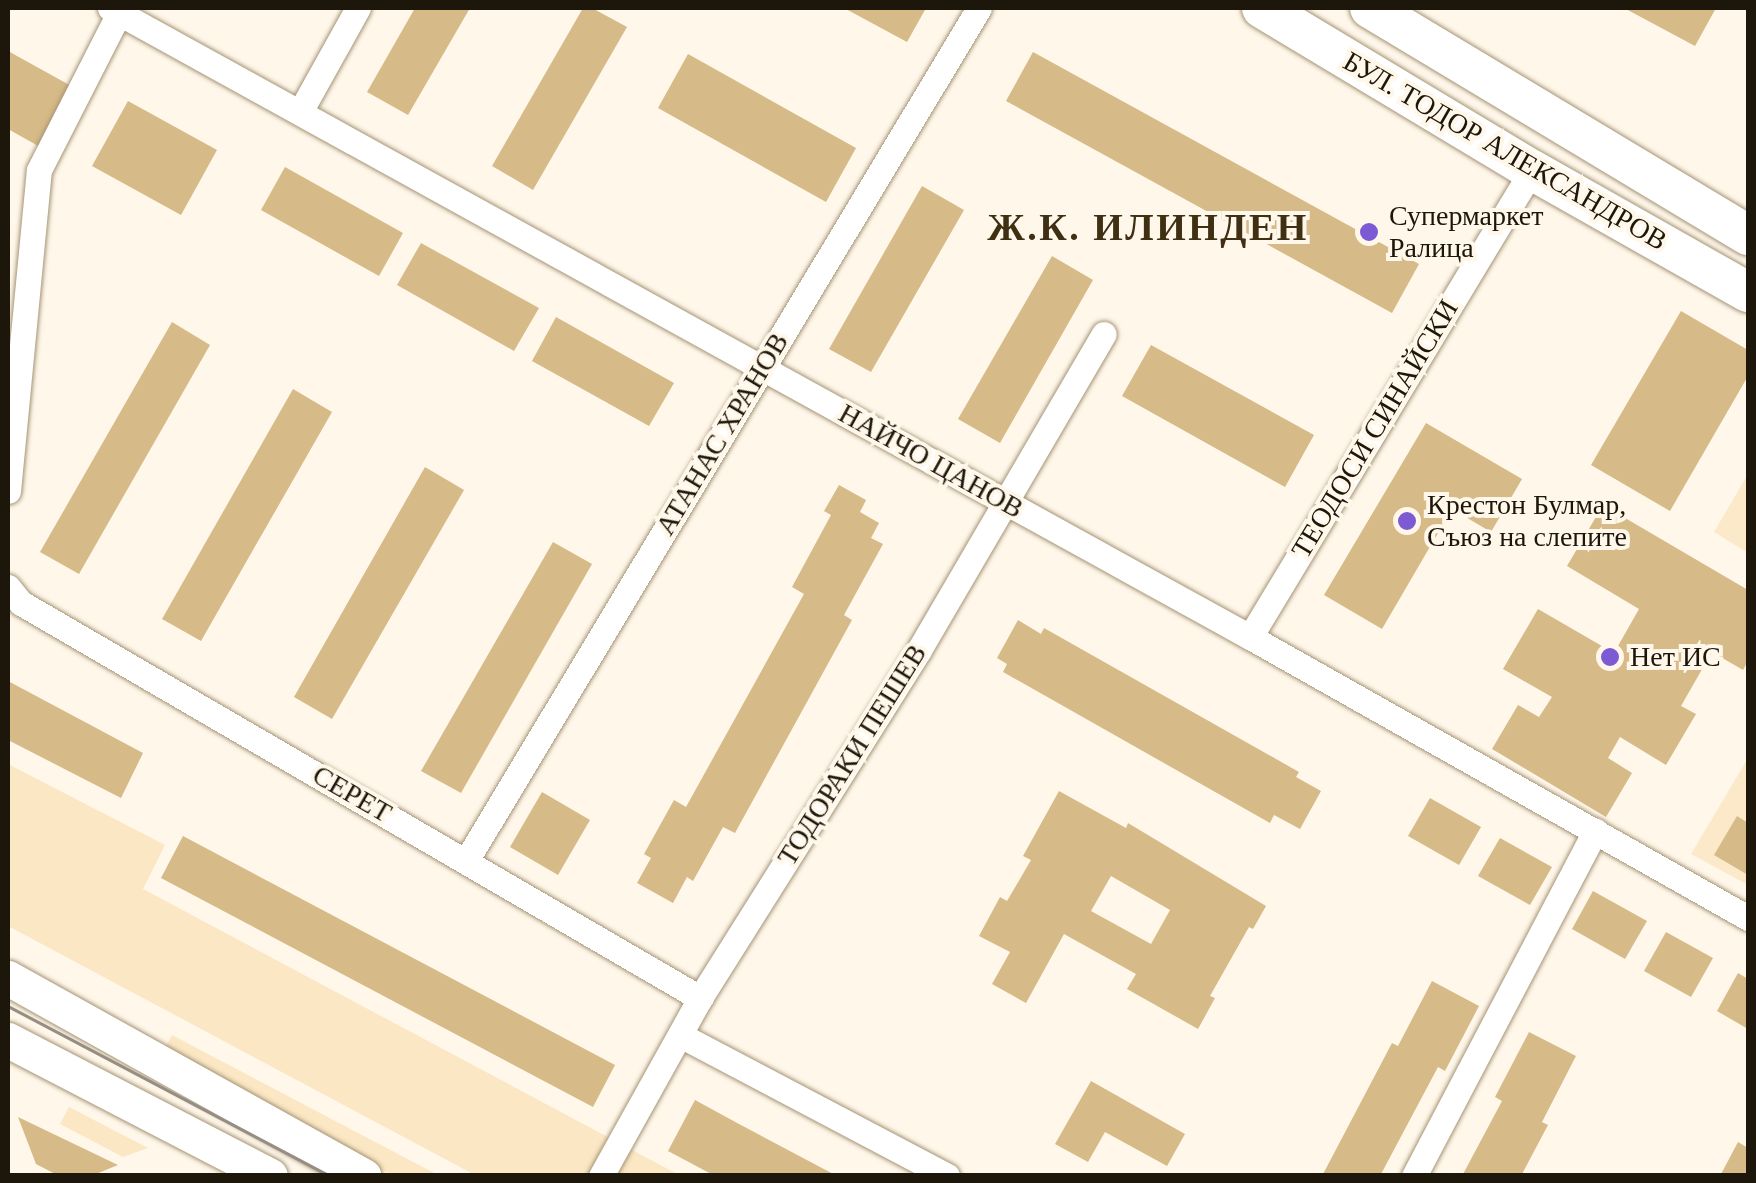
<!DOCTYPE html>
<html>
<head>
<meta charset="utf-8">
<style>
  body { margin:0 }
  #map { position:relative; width:1756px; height:1183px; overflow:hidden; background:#fff7ea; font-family:Georgia,serif }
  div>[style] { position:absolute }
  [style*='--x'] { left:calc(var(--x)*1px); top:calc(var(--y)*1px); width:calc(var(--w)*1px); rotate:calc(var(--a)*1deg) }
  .built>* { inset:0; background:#fce9c9 }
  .green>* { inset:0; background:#fbe7c4 }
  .building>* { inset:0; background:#d6ba87 }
  .roads { filter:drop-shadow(0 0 2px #a59475) drop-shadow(0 0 2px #a59475) }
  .street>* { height:25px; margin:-12.5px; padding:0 12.5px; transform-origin:12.5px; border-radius:12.5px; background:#fff }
  .secondary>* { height:35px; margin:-17.5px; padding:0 17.5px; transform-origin:17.5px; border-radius:17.5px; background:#fff }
  .primary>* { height:40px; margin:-20px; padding:0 20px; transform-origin:20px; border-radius:20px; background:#fff }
  .tram>* { height:2.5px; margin:-1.25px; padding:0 1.25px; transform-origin:1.25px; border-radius:1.25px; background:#968e82 }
  .dots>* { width:28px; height:28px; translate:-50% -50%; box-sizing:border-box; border:5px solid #fff7ea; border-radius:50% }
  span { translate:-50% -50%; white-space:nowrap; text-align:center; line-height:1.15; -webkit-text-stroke:8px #fff7ea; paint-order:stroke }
  .street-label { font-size:28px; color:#1d160a }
  .poi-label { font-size:28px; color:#1d160a }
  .left { translate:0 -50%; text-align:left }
  .district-label { font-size:38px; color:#3f3014; font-weight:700; letter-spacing:2.5px }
  .frame { position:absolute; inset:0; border:10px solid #1d160a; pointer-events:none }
</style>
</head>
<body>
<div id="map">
  <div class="built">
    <div style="clip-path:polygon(1748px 474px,1748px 553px,1714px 532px)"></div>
    <div style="clip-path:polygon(1748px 758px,1748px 885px,1691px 854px)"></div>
  </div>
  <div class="green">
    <div style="clip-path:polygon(8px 764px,165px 845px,143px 889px,679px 1175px,475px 1175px,8px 926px)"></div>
    <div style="clip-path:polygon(172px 1035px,438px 1175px,393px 1175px,162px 1054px)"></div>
    <div style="clip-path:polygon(69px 1107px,148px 1148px,123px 1157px,60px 1124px)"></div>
  </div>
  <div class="building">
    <div style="clip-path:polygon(415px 8px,470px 8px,408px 115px,367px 92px)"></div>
    <div style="clip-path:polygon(583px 8px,592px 8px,627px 27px,533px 190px,492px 166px)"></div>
    <div style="clip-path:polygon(844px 8px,926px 8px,907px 42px)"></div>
    <div style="clip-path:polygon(1624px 8px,1716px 8px,1695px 46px)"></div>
    <div style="clip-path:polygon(8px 51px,73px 87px,40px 147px,8px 129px)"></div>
    <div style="clip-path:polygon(1033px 52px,1419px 264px,1392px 313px,1006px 101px)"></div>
    <div style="clip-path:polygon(688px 54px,856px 148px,826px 202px,658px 108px)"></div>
    <div style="clip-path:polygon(128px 101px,217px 150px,181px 215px,92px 166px)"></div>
    <div style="clip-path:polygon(285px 167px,403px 233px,379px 276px,261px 210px)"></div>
    <div style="clip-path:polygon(922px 186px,964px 210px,871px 372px,829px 349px)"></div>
    <div style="clip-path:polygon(421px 243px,539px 308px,514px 351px,397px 285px)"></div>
    <div style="clip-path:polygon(1052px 256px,1093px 280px,1000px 443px,958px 419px)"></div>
    <div style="clip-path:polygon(1681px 311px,1748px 350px,1748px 376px,1670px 511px,1591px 465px)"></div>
    <div style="clip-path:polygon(556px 317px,674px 383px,649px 426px,532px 361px)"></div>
    <div style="clip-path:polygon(172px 322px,210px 345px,79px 574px,40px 552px)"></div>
    <div style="clip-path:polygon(1151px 345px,1314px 435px,1285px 487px,1122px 396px)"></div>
    <div style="clip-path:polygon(293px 389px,332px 412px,201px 641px,162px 619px)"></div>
    <div style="clip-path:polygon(1426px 423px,1522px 479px,1491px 532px,1452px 509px,1382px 629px,1324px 595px)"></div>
    <div style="clip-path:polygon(425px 467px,464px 490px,332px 719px,294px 697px)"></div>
    <div style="clip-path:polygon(839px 485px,866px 500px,860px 512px,879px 523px,871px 538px,883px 544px,844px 615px,852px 620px,735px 833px,723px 827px,693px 881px,687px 877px,673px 903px,637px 883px,651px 858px,644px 854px,674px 800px,686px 807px,804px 594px,792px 587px,831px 515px,824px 511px)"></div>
    <div style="clip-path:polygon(1603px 505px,1748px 590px,1748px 661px,1743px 670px,1712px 652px,1681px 706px,1696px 714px,1666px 765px,1620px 737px,1608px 758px,1632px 773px,1606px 817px,1492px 749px,1518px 705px,1539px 717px,1552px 697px,1503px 669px,1538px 609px,1614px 653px,1639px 609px,1567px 566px)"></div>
    <div style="clip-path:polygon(553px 542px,592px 564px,461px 793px,421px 771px)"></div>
    <div style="clip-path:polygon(1018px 620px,1041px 634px,1044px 628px,1299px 772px,1296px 777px,1321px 791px,1300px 829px,1274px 815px,1270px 823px,1003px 672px,1007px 664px,997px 658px)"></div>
    <div style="clip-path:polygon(8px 681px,143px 753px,121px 798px,8px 740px)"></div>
    <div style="clip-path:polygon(evenodd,1059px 791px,1126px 828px,1128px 823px,1266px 906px,1253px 929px,1249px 927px,1210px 996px,1215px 998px,1198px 1029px,1127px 989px,1136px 974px,1064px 934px,1026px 1003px,992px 984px,1010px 952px,979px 936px,1000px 897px,1007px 901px,1031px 860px,1023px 856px,1059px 791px,1111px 876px,1170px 910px,1151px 944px,1091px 911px,1111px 876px)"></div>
    <div style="clip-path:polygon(542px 792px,590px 820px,558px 875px,510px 847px)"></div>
    <div style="clip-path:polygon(1430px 798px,1481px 827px,1459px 865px,1408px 836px)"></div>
    <div style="clip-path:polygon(1737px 816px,1748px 823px,1748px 875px,1714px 855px)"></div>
    <div style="clip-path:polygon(183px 836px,615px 1065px,593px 1107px,161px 878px)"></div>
    <div style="clip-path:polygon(1500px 838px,1552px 867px,1530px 905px,1478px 876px)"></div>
    <div style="clip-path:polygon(1593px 891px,1647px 921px,1625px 959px,1572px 929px)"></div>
    <div style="clip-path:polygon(1666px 932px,1713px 958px,1691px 997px,1644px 971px)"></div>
    <div style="clip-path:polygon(1738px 973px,1748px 979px,1748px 1029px,1717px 1011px)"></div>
    <div style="clip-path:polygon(1432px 981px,1479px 1006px,1445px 1071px,1438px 1067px,1380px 1176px,1322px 1176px,1392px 1043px,1398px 1046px)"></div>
    <div style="clip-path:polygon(1529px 1032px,1576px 1056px,1542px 1122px,1548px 1125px,1521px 1176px,1462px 1176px,1502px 1101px,1495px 1097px)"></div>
    <div style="clip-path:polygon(1091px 1081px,1185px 1134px,1167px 1166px,1105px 1132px,1088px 1162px,1055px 1144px)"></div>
    <div style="clip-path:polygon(695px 1100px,739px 1124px,837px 1176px,715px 1176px,668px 1151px)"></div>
    <div style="clip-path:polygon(18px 1117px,118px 1165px,91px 1176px,59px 1176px,36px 1164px)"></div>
    <div style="clip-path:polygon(1738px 1142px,1748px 1148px,1748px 1176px,1720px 1176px)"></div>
  </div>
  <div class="roads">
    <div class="street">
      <div style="--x:110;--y:8;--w:1302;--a:28.89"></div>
      <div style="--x:1250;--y:637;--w:572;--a:29.43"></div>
      <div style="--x:300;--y:112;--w:119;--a:-60.9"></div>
      <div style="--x:8;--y:491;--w:322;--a:-84.5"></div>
      <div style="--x:39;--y:170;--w:176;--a:-63"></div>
      <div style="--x:8;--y:587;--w:21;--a:51"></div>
      <div style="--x:21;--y:603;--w:786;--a:30.19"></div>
      <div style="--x:1250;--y:637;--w:546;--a:-58.87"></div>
      <div style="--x:466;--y:861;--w:995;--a:-58.98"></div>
      <div style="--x:680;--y:1035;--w:302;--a:27.8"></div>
      <div style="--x:601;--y:1176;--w:204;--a:-60.9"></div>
      <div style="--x:700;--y:998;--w:411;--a:-57.8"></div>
      <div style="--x:919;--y:650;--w:366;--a:-59.7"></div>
      <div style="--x:1414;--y:1176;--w:390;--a:-62.3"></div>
    </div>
    <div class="secondary">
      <div style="--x:8;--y:978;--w:407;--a:29.1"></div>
      <div style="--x:8;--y:1040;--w:295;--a:27.4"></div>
    </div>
    <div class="primary">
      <div style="--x:1262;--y:8;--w:315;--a:31"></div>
      <div style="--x:1532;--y:170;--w:248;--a:29.5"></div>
      <div style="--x:1370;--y:8;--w:441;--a:31"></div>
    </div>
  </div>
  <div class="tram">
    <div style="--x:8;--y:1006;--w:364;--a:27.8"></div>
  </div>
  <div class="dots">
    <div style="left:1369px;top:232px;background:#7b5ad4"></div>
    <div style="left:1407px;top:521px;background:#7b5ad4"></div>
    <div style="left:1610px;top:657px;background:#7b5ad4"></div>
  </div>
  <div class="street-label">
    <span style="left:1505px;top:151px;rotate:30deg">БУЛ. ТОДОР АЛЕКСАНДРОВ</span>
    <span style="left:1375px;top:429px;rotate:-59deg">ТЕОДОСИ СИНАЙСКИ</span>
    <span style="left:722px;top:434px;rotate:-59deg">АТАНАС ХРАНОВ</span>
    <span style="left:931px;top:461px;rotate:29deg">НАЙЧО ЦАНОВ</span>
    <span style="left:852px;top:755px;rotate:-58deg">ТОДОРАКИ ПЕШЕВ</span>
    <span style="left:352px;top:794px;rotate:30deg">СЕРЕТ</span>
  </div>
  <div class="poi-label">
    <span class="left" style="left:1389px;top:232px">Супермаркет<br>Ралица</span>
    <span class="left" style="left:1427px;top:521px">Крестон Булмар,<br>Съюз на слепите</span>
    <span class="left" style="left:1630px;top:657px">Нет ИС</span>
  </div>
  <div class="district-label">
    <span style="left:1148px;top:228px">Ж.К. ИЛИНДЕН</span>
  </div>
  <div class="frame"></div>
</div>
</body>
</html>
